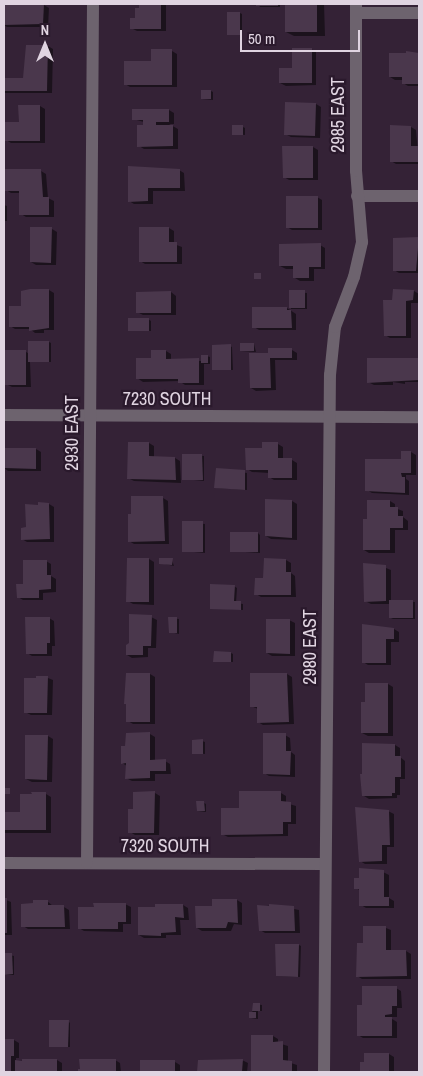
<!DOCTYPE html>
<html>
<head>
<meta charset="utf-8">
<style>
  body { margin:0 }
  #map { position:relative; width:423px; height:1076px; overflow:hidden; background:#342236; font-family:"Archivo Narrow",sans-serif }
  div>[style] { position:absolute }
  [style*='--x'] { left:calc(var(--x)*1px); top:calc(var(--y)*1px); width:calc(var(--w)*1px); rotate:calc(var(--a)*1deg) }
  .shadow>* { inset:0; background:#0007 }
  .building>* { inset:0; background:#4a374c }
  .minor>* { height:12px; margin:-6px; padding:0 6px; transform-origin:6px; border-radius:6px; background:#6d636e }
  span { translate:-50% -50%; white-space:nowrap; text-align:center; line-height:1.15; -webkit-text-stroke:4.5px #2a192c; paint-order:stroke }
  .street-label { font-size:18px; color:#e0d4e1 }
  .frame { position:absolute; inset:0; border:5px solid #e0d4e1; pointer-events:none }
  .north { position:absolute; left:20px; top:20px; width:50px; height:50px; -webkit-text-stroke:4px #2a192c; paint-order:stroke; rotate:0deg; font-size:14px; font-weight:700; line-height:20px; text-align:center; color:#e0d4e1 }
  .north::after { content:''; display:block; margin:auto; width:18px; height:22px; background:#e0d4e1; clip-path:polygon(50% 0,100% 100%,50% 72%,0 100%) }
  .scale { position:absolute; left:240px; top:30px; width:120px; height:22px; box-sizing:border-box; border:2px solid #e0d4e1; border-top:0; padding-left:6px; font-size:15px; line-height:18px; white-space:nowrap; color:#e0d4e1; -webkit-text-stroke:4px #2a192c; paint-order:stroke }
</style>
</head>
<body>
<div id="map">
  <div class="shadow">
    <div style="clip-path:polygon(141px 4px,166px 4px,166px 31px,137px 31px,131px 28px,141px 9px)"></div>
    <div style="clip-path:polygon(258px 4px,280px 4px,280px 7px,260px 7px)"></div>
    <div style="clip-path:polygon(286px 4px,324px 4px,325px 36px,294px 36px,286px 32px)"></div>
    <div style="clip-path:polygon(4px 5px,44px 5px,49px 8px,48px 27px,7px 27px,4px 25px)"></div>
    <div style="clip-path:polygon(240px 13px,242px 14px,242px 35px,230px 35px,228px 34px)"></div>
    <div style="clip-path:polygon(48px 46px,53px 49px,52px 93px,4px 93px,4px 79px,24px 79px)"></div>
    <div style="clip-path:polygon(311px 49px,316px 52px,316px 85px,286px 86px,280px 83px)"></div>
    <div style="clip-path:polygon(152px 51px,172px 51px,177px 54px,177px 87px,130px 87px,125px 84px,152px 62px)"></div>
    <div style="clip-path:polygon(413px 53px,419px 53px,419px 86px,408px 86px,403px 83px,403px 80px,395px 80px,390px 77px)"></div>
    <div style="clip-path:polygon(211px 91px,213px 92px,213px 100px,202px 99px)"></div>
    <div style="clip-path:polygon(316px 104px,321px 107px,320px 138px,291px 137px,285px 134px)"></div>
    <div style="clip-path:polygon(20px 106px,40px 106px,45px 109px,45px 143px,11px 143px,6px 140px,20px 123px)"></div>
    <div style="clip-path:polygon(169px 110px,174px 113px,174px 124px,169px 124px,178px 129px,178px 149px,144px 149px,139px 146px,144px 122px,133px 119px)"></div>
    <div style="clip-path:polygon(243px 127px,245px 128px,245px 135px,234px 134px)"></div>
    <div style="clip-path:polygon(411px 127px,416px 130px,419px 164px,396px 164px,391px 161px)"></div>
    <div style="clip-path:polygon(313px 147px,318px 150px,318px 180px,289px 180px,284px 177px)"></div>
    <div style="clip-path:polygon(129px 167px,179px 170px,184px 173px,185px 191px,153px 191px,153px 204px,134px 204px,129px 201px)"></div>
    <div style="clip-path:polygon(41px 171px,46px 174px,48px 198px,54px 201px,54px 217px,26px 217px,21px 214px,21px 193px,11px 193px,6px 190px)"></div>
    <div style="clip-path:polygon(317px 197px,322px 200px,322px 230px,292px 230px,287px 227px)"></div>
    <div style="clip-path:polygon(4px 205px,7px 206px,7px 221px,4px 221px)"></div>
    <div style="clip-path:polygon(169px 228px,174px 231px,174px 244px,182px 247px,182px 264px,145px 264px,140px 261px)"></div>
    <div style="clip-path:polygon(52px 229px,57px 232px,56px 265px,36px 265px,31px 262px)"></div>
    <div style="clip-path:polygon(394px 239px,419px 239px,419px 273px,399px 273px,394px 270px)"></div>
    <div style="clip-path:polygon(320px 245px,325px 248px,325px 269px,314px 269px,314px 281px,300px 281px,295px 278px,295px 269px,286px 269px,280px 266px)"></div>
    <div style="clip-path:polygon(49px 290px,54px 293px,54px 330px,44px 330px,44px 333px,35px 333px,30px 329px,15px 329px,10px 326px,22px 307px,22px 292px)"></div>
    <div style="clip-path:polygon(414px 291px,419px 294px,418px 303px,411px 303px,411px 338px,390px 338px,385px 335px,393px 301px)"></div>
    <div style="clip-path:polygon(171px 292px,176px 296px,176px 315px,143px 315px,137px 312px)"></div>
    <div style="clip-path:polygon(291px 292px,307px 293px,307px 309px,291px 309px)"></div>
    <div style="clip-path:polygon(254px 308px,287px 308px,296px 314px,296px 330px,259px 330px,254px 327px)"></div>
    <div style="clip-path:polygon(148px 319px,151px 321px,151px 331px,130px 330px)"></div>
    <div style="clip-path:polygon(49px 342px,51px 343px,51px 362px,30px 362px,31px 387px,12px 387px,6px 384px,4px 352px,25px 351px,29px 354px)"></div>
    <div style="clip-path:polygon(254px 344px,256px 352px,241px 351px)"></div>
    <div style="clip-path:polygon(230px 346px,232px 347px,233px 370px,213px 369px)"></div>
    <div style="clip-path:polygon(292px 350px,297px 353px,297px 360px,275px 360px,276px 390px,256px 391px,251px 388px,270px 354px)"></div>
    <div style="clip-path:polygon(153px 351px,166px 351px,171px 354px,171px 360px,202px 361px,207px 356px,210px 357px,210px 364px,204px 364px,204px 385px,185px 385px,179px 381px,143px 382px,137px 378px,153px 359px)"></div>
    <div style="clip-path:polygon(368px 359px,419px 359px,419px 382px,405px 382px,405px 384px,393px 382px,393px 385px,374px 385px,368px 382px)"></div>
    <div style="clip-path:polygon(149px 443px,154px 446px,154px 457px,175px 458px,180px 461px,181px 483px,134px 481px,128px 478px)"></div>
    <div style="clip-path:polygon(278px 444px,283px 447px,283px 460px,292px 460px,297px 463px,297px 480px,274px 480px,269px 477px,269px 473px,252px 472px,247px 469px,264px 449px)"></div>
    <div style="clip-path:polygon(4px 449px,36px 449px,41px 452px,41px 471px,8px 471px,4px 468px)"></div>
    <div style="clip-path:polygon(411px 452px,416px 455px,416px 475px,406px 475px,406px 479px,409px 481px,409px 495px,372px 493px,367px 490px)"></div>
    <div style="clip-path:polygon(184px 455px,204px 456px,204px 481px,184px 479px)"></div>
    <div style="clip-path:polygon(217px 469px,247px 473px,247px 490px,217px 488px)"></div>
    <div style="clip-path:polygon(163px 498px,168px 501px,169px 544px,134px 544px,129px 541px)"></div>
    <div style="clip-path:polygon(266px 501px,292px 501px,297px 504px,297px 540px,271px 539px,266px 536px)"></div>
    <div style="clip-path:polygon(368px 501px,390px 501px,395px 504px,395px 508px,403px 511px,403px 517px,408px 521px,408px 530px,395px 530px,395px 553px,369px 553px,364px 550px,368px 520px)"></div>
    <div style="clip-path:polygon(39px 504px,49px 504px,54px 507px,54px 542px,27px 542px,22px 539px)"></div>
    <div style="clip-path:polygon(183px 522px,205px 524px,205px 553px,183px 551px)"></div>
    <div style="clip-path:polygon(258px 533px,260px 535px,260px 553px,231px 551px)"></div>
    <div style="clip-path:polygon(149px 559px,154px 562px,154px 605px,133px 604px,128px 601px)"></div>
    <div style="clip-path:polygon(172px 560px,174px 566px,160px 563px)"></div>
    <div style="clip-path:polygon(286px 560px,291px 563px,291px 573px,295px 576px,296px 597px,261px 597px,256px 594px,264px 579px)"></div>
    <div style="clip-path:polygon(46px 561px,51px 564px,51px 576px,56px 579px,56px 592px,43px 593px,43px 600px,23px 600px,18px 597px,24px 585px)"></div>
    <div style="clip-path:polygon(364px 564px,376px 564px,391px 570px,391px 601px,415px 602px,415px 619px,393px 619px,391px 618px,391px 604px,371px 604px,365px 601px)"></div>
    <div style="clip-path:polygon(234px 586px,237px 588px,236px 603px,243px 604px,243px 610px,211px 608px)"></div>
    <div style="clip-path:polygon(151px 617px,157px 620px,156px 648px,148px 648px,148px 657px,132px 658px,127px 655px,131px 644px)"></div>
    <div style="clip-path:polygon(49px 618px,54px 621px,55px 646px,52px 646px,52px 656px,32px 656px,27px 653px)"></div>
    <div style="clip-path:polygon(170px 618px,179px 619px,179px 634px,170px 632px)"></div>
    <div style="clip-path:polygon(289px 620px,295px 623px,295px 656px,272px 656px,267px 653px)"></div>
    <div style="clip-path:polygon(394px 629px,399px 632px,399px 642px,391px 642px,391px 665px,368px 665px,363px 662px)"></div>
    <div style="clip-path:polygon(231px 653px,233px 654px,233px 662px,214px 661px)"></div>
    <div style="clip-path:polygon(150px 674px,155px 677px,155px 724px,133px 724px,128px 721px)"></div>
    <div style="clip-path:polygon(287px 674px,292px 677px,294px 724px,263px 725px,258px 722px,258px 709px,251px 706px)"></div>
    <div style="clip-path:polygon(48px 678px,53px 680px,52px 715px,31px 715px,25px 712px,25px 680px)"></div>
    <div style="clip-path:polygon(388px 684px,393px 687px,393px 736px,368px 736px,362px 733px,366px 703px)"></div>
    <div style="clip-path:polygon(150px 734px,155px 737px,155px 761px,165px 761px,170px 764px,171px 774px,155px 774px,155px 781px,132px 781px,126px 778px,127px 766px,122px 763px)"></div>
    <div style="clip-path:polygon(285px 735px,290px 738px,291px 752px,295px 755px,295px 777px,269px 776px,264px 773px)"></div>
    <div style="clip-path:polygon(48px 736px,53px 739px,52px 782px,32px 782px,26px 779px)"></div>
    <div style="clip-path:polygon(202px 741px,205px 742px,205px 754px,193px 753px)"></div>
    <div style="clip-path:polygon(395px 745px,400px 748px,400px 757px,405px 761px,405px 779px,400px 779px,400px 795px,397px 795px,397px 798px,369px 799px,364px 796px)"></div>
    <div style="clip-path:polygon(134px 793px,155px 793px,160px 796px,159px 835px,135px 835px,130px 832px,134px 811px)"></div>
    <div style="clip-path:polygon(281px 793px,286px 796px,286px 803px,296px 806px,296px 824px,288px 824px,288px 836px,228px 837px,222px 834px,240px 810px)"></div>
    <div style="clip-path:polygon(46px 794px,51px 797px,51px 833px,4px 833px,4px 813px,21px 813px)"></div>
    <div style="clip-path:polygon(204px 803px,206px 804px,206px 812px,198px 811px)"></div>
    <div style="clip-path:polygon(388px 811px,394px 814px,394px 847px,387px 847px,387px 864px,365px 864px,360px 861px)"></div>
    <div style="clip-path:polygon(383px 872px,389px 875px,389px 898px,394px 901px,394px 908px,366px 908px,361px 905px,361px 891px,356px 888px,361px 879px)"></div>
    <div style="clip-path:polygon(4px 899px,11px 902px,12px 935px,4px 935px)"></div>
    <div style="clip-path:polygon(214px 900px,237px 900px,242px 903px,242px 925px,234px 924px,231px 931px,202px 931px,197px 928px,214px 907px)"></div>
    <div style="clip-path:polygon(47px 901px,53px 906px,64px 907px,69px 910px,70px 929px,28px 929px,23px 926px,34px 904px)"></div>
    <div style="clip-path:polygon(125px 904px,131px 907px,131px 924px,123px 924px,123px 932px,84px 931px,79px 928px,95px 908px)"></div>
    <div style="clip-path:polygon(183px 905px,188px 908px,189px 920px,180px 920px,181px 935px,166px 935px,166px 938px,144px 938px,139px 935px,140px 908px)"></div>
    <div style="clip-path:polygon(275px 905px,299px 910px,300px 933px,265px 933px,260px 930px,258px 907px)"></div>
    <div style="clip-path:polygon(386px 928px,391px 930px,391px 951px,406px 951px,411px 954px,411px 979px,362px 979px,357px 976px,365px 945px)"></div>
    <div style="clip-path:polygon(299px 945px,301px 946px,300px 977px,277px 976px)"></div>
    <div style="clip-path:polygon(4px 954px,14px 956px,14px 975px,4px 975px)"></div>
    <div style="clip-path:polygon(396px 988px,401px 991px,402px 1008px,397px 1008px,397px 1017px,389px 1017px,397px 1022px,397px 1038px,363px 1038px,358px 1035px,364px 1006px)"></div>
    <div style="clip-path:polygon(254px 1004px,262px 1005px,262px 1011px,258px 1011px,258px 1019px,251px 1018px)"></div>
    <div style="clip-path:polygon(68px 1021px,70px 1023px,70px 1047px,50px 1047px)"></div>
    <div style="clip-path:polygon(252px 1036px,273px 1036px,278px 1039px,278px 1043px,288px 1046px,288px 1062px,297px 1065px,297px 1072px,252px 1072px)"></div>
    <div style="clip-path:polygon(4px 1040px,14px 1040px,19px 1043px,19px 1058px,16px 1058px,16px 1061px,57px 1060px,62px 1063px,62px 1072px,4px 1072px)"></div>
    <div style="clip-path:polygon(389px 1054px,394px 1057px,394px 1072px,398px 1072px,362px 1072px,362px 1064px)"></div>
    <div style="clip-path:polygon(81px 1060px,115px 1060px,120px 1063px,121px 1072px,80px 1072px)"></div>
    <div style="clip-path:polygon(242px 1060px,248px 1063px,247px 1072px,198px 1072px,199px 1061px)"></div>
    <div style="clip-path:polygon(142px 1062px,175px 1062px,180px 1065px,180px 1072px,141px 1072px)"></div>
  </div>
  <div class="building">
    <div style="clip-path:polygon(4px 4px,44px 4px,43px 24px,4px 25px)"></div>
    <div style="clip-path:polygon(139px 4px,161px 4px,161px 29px,130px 29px,130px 18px,135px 18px,135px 8px,139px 8px)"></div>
    <div style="clip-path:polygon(256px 4px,278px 4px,278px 6px,256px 6px)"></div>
    <div style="clip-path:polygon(285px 4px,317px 4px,317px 32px,285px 32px)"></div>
    <div style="clip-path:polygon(227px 12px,240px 12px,240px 35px,227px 35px)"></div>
    <div style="clip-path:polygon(26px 45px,48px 45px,47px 91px,4px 91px,4px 78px,23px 78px)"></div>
    <div style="clip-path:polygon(292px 48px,312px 48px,312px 83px,279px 83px,279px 68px,292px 68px)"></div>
    <div style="clip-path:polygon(151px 49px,172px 49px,172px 85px,124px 85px,124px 61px,151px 61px)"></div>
    <div style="clip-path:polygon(406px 51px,419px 53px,419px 84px,402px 84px,402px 77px,389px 77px,389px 53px,406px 53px)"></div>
    <div style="clip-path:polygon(201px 90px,211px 90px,211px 99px,201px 99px)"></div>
    <div style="clip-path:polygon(285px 102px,316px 103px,315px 136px,284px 135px)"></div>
    <div style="clip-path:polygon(18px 105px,40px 105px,40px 141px,5px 141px,5px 122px,19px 122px)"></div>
    <div style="clip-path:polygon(132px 109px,169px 109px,169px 122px,156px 122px,156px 125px,173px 125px,173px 146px,137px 147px,137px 125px,143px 125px,143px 120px,132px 120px)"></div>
    <div style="clip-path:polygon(232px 125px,243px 125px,243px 135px,232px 135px)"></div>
    <div style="clip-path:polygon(390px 125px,411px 126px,411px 146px,419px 146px,419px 162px,390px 162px)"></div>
    <div style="clip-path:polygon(282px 146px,313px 146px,313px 178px,283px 178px)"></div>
    <div style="clip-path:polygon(128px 166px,180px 169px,180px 188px,148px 188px,148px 201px,128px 202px)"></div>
    <div style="clip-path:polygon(5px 169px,41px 169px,43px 197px,49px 197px,49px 215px,19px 215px,19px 191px,5px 191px)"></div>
    <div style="clip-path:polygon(286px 196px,318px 196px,318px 228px,286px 228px)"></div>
    <div style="clip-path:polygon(30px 227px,52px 227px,51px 263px,30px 262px)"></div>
    <div style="clip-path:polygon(139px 227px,169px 227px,169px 242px,177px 242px,177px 262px,139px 262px)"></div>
    <div style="clip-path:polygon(419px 237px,416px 271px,393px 271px,393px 238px)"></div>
    <div style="clip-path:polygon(321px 243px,321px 267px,309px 267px,309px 278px,293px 278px,293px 266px,279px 266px,279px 244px)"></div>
    <div style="clip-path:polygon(254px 273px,261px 273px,261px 279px,254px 279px)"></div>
    <div style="clip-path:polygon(30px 289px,49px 289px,49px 328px,29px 331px,29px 327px,9px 327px,9px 306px,21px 306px,21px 291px)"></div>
    <div style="clip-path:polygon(393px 289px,414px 290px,413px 300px,406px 301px,406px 336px,384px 336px,383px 300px,392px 300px)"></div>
    <div style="clip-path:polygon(289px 290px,305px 290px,305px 308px,289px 308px)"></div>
    <div style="clip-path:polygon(171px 291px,171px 313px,136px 313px,136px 292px)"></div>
    <div style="clip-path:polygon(252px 307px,287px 307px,287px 310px,291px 310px,292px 328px,252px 328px)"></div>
    <div style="clip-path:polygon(128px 318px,149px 318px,149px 331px,128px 331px)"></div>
    <div style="clip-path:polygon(28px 341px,49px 341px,49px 362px,28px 362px)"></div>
    <div style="clip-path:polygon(240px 343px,254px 343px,254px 351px,240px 351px)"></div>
    <div style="clip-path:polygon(231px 344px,231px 370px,212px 370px,212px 345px)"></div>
    <div style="clip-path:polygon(268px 348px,292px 348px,292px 358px,270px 358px,271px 388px,250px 388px,249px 353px,268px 353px)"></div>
    <div style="clip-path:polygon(5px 350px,26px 350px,26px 385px,5px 385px)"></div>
    <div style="clip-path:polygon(151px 350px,166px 350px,166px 359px,199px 358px,199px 383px,178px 383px,178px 379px,136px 379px,136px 358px,151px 358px)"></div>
    <div style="clip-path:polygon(201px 355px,208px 355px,208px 363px,201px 363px)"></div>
    <div style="clip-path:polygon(367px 358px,419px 358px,419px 380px,367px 383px)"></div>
    <div style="clip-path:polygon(128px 442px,149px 442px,149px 456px,175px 457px,176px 480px,127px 479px)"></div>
    <div style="clip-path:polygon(262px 442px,278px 442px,278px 458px,292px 458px,292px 478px,268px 478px,268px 470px,246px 470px,245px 448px,262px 448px)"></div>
    <div style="clip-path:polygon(4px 448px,36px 448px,36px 469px,4px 468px)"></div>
    <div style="clip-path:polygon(401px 451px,411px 451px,411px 473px,401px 473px,402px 477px,405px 477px,405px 493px,365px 491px,365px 459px,401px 459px)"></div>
    <div style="clip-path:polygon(182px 454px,202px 454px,203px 480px,182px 480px)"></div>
    <div style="clip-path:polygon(216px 468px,245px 470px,245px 490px,214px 488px)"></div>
    <div style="clip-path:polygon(131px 496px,163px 496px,165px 541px,128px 542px,128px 514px,131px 514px)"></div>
    <div style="clip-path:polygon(265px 499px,292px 500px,292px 538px,265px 536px)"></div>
    <div style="clip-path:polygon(367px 500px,390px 500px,390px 507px,398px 507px,398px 516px,403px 516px,403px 528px,390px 528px,390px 550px,363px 550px,363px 519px,367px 519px)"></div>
    <div style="clip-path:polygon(38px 502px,49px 503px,50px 539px,21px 540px,21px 528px,26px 527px,25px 504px,38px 505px)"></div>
    <div style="clip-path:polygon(182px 521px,203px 521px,203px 552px,182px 552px)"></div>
    <div style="clip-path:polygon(230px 532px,258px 532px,258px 552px,230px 552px)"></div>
    <div style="clip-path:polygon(127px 558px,149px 558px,149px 602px,126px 602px)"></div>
    <div style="clip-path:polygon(159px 558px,173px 558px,172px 565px,159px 564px)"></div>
    <div style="clip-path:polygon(264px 558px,286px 559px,286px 572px,291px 572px,291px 595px,254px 595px,255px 578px,263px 578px)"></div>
    <div style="clip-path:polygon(23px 560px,47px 560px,47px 575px,51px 575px,51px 589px,39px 590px,39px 598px,17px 598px,16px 584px,23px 584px)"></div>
    <div style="clip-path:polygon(363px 563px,386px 565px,386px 601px,364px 602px)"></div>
    <div style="clip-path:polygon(210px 584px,235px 585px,234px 601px,241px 601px,241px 610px,210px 609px)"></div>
    <div style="clip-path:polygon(389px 600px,413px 600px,413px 618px,389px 618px)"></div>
    <div style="clip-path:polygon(129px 614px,152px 615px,151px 646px,143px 646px,143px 655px,126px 655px,126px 645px,129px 643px)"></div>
    <div style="clip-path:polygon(25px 617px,50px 617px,50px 643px,47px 643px,47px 654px,26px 654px)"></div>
    <div style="clip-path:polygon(168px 617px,177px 617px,177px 633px,169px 633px)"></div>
    <div style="clip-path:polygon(266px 619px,290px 619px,290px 654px,266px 653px)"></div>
    <div style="clip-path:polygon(362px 624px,394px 628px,394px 639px,386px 639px,386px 663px,362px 663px)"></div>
    <div style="clip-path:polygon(214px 651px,231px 652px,231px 662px,213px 662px)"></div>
    <div style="clip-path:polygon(126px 673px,150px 673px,150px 722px,126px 722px,126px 704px,124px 704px)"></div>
    <div style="clip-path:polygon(250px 673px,287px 673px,289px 722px,257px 723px,257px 707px,250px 707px)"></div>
    <div style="clip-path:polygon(36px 676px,48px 676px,47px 713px,24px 713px,24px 678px,36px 678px)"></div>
    <div style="clip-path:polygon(365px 683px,388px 683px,388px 733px,361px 733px,361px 702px,365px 702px)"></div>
    <div style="clip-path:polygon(150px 732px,150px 760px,166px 759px,166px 771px,150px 771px,150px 778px,125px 779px,126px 763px,121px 764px,121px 746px,125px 746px,126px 733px)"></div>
    <div style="clip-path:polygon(263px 733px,286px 733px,286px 751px,291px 751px,290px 775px,263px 774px)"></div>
    <div style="clip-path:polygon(25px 735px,48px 735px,47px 780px,25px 779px)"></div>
    <div style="clip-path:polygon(203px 739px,203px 754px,192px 754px,192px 740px)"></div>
    <div style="clip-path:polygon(362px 743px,395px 744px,395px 756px,401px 756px,401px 777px,395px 777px,395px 793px,392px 793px,392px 796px,362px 796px,360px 774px,362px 774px)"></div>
    <div style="clip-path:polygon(4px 788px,10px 788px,10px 794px,4px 794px)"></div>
    <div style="clip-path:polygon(155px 791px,154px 833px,128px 833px,128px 809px,133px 809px,133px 792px)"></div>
    <div style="clip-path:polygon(239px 791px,281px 791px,281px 801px,291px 802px,291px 822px,283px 822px,283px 834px,221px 835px,221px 808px,239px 808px)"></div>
    <div style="clip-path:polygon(31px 792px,46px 792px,46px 830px,4px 830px,4px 812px,20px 812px,20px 794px,32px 794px)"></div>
    <div style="clip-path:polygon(196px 801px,204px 801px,205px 811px,197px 811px)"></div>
    <div style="clip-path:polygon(355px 807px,389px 810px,390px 845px,382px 845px,382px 861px,359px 862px)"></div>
    <div style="clip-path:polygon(359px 868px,384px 870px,384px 897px,389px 897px,389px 906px,359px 906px,359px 889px,354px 889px,354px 878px,359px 878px)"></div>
    <div style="clip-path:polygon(4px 898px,7px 898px,7px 933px,4px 933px)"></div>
    <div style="clip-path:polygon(212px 899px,237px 899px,238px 923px,228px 922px,226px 928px,196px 928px,195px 906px,212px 906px)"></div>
    <div style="clip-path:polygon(33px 900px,48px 900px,48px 905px,64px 905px,65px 927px,21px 927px,21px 904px,33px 903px)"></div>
    <div style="clip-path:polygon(93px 903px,126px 903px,126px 922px,118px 922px,118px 929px,78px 929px,78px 907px,94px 907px)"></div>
    <div style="clip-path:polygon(155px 904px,183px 904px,184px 918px,175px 917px,176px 932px,161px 933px,161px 936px,138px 935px,138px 907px,155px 907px)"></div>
    <div style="clip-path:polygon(269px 904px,294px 906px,295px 931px,259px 931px,257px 905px,269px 906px)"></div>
    <div style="clip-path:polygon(363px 926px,386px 926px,386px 950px,406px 950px,407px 976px,356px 977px,357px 943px,363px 943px)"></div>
    <div style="clip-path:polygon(275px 944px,299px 944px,298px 977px,276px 976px)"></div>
    <div style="clip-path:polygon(4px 953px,12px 953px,13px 974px,4px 975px)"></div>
    <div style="clip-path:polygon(362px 986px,397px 986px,397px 1006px,392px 1006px,392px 1014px,385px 1015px,385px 1017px,392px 1017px,392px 1036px,357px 1036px,357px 1005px,362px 1005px)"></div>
    <div style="clip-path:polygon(253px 1003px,260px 1003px,260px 1011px,252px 1011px)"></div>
    <div style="clip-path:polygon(249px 1012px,256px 1012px,256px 1018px,249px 1018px)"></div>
    <div style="clip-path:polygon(49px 1020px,69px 1020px,68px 1047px,49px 1047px)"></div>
    <div style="clip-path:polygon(251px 1035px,273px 1035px,273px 1042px,283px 1041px,283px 1060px,292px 1061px,292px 1072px,251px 1072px)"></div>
    <div style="clip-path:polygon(4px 1039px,14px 1039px,14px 1056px,11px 1056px,11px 1072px,4px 1072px)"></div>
    <div style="clip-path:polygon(364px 1053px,389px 1053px,389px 1072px,360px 1072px,360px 1062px,364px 1062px)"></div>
    <div style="clip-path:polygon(22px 1059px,57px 1059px,57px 1072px,15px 1072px,15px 1060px,22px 1061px)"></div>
    <div style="clip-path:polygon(79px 1059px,116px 1059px,116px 1072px,78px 1072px,78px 1069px,80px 1069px)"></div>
    <div style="clip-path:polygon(243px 1059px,242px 1072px,197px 1072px,198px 1060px)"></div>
    <div style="clip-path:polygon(140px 1060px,175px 1060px,175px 1072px,140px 1072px)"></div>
  </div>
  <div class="minor">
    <div style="--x:356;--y:13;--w:63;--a:0"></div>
    <div style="--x:357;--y:196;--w:62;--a:0"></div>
    <div style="--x:4;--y:415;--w:415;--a:0.3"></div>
    <div style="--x:4;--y:863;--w:321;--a:0.2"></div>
    <div style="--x:87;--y:863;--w:859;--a:-89.6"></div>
    <div style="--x:324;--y:1072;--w:697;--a:-89.51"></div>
    <div style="--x:330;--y:375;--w:48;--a:-84.1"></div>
    <div style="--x:335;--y:327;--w:53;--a:-69.2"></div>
    <div style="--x:354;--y:277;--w:36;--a:-77"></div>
    <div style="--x:362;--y:242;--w:71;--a:-94.8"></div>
    <div style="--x:356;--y:171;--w:167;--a:-90"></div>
  </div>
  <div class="street-label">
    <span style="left:338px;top:115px;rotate:-90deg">2985 EAST</span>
    <span style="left:167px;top:399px">7230 SOUTH</span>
    <span style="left:72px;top:433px;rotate:-90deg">2930 EAST</span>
    <span style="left:310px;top:647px;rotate:-90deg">2980 EAST</span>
    <span style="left:165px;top:846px">7320 SOUTH</span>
  </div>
  <div class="frame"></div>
  <div class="north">N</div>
  <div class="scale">50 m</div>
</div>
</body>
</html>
